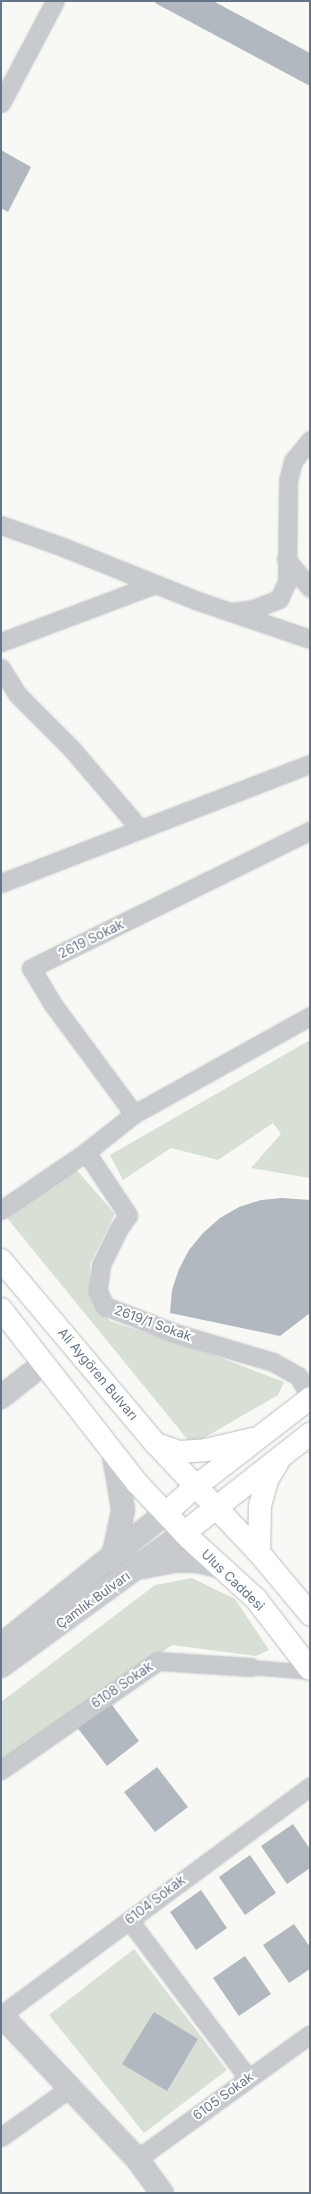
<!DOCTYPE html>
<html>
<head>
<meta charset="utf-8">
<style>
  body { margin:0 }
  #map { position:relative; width:311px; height:2194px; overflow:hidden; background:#f8f8f4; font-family:Inter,sans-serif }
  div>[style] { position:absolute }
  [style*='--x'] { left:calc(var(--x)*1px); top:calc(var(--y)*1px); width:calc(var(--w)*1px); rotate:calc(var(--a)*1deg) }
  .green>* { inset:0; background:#d8e0d5 }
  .building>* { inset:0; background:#b2b8bf }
  .roads { filter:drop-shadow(0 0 1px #b9bec3) drop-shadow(0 0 1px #b9bec3) }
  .pedestrian>* { height:13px; margin:-6.5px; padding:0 6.5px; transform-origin:6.5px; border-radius:6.5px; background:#c7cbce }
  .minor>* { height:17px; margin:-8.5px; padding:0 8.5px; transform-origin:8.5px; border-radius:8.5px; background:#c7cbce }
  .tertiary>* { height:22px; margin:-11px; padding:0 11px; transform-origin:11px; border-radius:11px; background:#c7cbce }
  .secondary>* { height:22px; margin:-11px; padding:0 11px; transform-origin:11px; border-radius:11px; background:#fff }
  .primary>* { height:22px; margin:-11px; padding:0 11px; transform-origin:11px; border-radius:11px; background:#fff }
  span { translate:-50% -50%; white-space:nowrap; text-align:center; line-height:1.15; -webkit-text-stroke:4px #fff; paint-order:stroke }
  .street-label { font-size:13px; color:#657588 }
  .frame { position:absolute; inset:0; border:2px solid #657588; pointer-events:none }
</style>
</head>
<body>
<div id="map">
  <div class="green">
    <div style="clip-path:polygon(310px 1040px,310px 1178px,251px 1168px,281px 1134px,273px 1123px,218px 1160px,171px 1148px,123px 1180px,110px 1155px)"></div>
    <div style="clip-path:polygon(74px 1167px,115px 1214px,90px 1264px,91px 1298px,110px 1321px,214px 1355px,284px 1382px,278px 1395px,192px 1445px,7px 1218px)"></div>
    <div style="clip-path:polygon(192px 1578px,235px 1599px,269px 1650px,256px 1656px,172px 1645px,1px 1765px,1px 1702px,155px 1585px)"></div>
    <div style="clip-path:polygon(134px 1949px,227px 2070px,144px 2133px,49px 2015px)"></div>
  </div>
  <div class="building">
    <div style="clip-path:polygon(156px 1px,213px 1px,310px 53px,310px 86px,155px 3px)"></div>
    <div style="clip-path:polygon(1px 150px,31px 167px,8px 212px,1px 208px)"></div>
    <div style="clip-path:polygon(282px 1198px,310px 1200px,310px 1313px,280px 1336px,170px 1313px,172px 1290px,179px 1269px,189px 1250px,203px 1233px,220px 1218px,239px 1207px,261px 1200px)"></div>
    <div style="clip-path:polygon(109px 1701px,139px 1741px,107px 1766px,76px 1726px)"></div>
    <div style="clip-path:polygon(157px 1767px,188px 1807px,155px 1832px,124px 1792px)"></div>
    <div style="clip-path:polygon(293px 1824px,310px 1849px,310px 1868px,287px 1884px,261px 1846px)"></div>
    <div style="clip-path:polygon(250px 1855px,276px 1893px,245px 1915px,219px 1877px)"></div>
    <div style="clip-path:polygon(201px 1890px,227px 1928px,196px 1950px,170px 1912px)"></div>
    <div style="clip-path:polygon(294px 1924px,310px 1947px,310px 1969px,289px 1983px,263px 1945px)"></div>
    <div style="clip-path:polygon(245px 1956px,271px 1994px,239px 2016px,213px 1978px)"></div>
    <div style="clip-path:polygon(154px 2012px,198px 2039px,167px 2091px,122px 2064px)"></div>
  </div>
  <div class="roads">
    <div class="pedestrian">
      <div style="--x:251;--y:1667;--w:59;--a:4.8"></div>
    </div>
    <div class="minor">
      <div style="--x:1;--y:103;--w:115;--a:-62.1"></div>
      <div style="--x:1;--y:525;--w:66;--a:19.5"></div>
      <div style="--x:63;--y:547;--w:145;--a:21.8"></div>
      <div style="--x:198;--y:601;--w:118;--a:18.7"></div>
      <div style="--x:286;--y:559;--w:38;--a:50"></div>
      <div style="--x:232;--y:612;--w:21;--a:-8"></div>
      <div style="--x:253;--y:609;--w:28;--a:-21"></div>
      <div style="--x:279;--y:599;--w:19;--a:-65"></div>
      <div style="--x:287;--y:582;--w:101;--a:-89.4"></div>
      <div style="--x:288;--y:481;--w:21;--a:-76"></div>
      <div style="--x:293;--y:461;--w:27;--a:-51"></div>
      <div style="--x:1;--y:642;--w:165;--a:-20.6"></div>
      <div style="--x:1;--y:668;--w:31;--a:58"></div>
      <div style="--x:17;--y:694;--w:76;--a:45"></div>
      <div style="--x:71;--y:748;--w:106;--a:49.6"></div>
      <div style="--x:1;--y:883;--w:331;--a:-21.1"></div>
      <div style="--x:134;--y:1114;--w:134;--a:-126.5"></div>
      <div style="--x:54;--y:1006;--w:44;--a:-121.2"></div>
      <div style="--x:31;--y:968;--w:311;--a:-26.2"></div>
      <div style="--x:86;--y:1152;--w:76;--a:56.3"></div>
      <div style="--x:128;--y:1215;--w:18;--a:124"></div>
      <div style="--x:118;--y:1230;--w:39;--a:116"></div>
      <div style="--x:101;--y:1265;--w:26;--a:97"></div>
      <div style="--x:98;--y:1291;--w:17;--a:65"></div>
      <div style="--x:105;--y:1306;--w:75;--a:21.1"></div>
      <div style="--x:175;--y:1333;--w:102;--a:16.5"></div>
      <div style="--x:273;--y:1362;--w:29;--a:29"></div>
      <div style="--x:298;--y:1376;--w:22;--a:58"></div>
      <div style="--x:1;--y:1210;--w:103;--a:-34.3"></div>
      <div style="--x:86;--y:1152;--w:61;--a:-38.4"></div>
      <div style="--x:134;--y:1114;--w:201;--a:-29.1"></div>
      <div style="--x:1;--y:1770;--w:191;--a:-34.8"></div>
      <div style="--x:158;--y:1661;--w:93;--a:3.7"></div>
      <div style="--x:129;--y:1920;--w:198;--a:53"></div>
      <div style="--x:1;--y:2015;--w:385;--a:-36.5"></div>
      <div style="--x:1;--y:2137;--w:86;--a:-35.5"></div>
      <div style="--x:137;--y:2159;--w:213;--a:-35.8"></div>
    </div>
    <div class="tertiary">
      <div style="--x:1;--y:1397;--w:37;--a:-38"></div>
      <div style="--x:110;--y:1561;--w:14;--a:-69"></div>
      <div style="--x:115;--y:1548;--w:40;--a:-78"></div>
      <div style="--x:123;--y:1509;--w:53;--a:-99.8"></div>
      <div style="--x:143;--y:1567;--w:31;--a:-11"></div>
      <div style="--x:173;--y:1561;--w:24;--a:0"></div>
      <div style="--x:197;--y:1561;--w:23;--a:13"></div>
      <div style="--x:1;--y:1645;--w:211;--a:-38.7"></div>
      <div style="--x:1;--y:1666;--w:226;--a:-36"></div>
      <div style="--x:1;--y:2015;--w:198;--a:46.6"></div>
      <div style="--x:137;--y:2159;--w:42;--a:53.7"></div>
    </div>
    <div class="secondary">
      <div style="--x:156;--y:1444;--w:24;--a:19"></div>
      <div style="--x:179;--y:1452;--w:27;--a:-4"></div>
      <div style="--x:206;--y:1450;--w:47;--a:-13.4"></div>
      <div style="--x:166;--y:1513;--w:39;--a:-42"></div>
      <div style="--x:195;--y:1487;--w:145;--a:-37.7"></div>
      <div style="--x:184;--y:1533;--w:160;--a:-38.2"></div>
      <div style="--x:259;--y:1553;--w:47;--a:-88.8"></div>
      <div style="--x:260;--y:1506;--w:27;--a:-75"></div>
      <div style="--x:267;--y:1480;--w:21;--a:-59"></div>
    </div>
    <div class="primary">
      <div style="--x:1;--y:1260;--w:241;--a:49.9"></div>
      <div style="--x:156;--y:1444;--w:150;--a:46.6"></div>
      <div style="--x:259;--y:1553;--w:80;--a:50.1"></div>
      <div style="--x:1;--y:1309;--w:221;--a:52"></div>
      <div style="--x:137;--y:1483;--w:76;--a:46.6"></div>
      <div style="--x:189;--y:1538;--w:91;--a:42.3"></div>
      <div style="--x:256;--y:1599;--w:88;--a:52.4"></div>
    </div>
  </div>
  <div class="street-label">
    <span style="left:91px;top:939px;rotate:-26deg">2619 Sokak</span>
    <span style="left:153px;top:1323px;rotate:20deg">2619/1 Sokak</span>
    <span style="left:98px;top:1374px;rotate:50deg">Ali Aygören Bulvarı</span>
    <span style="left:233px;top:1580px;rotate:44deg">Ulus Caddesi</span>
    <span style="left:93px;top:1600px;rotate:-36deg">Çamlık Bulvarı</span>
    <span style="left:122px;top:1685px;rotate:-34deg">6108 Sokak</span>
    <span style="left:155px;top:1900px;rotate:-37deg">6104 Sokak</span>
    <span style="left:223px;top:2096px;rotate:-36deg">6105 Sokak</span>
  </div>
  <div class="frame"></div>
</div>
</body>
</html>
